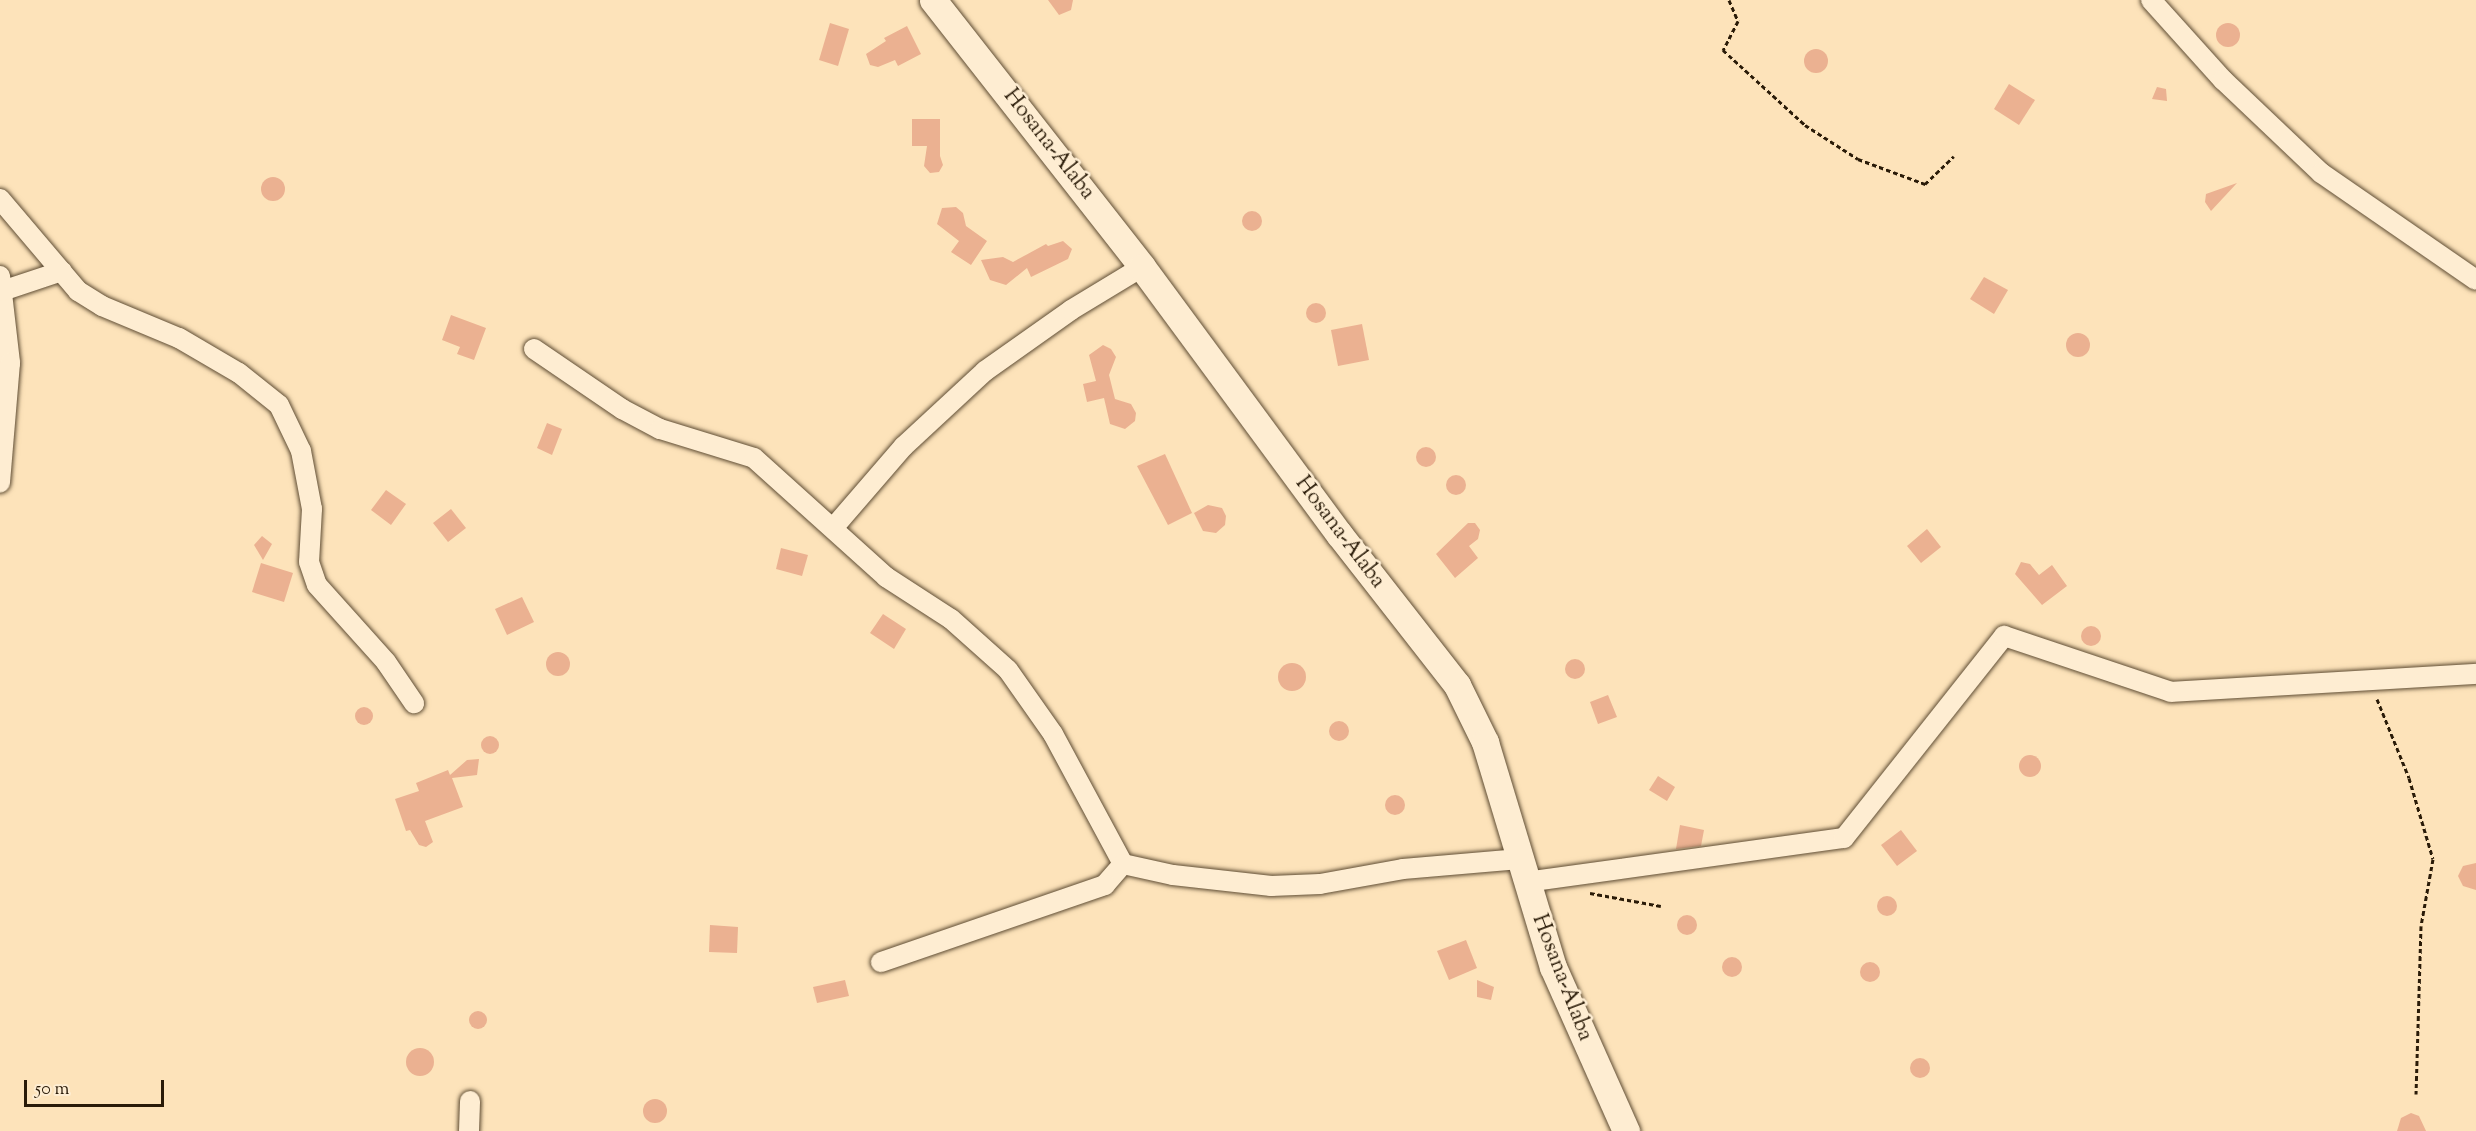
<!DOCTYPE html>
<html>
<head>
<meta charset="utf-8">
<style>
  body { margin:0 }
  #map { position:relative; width:2476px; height:1131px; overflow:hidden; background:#fde3ba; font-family:"Sorts Mill Goudy",serif }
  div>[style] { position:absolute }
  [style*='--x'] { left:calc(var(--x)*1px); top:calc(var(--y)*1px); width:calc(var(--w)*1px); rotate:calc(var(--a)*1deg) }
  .building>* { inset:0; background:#ebb191 }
  .round { border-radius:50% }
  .path>* { height:3px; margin-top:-1.5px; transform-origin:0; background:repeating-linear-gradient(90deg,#2a1b08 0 4.5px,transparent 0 7.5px) }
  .roads { filter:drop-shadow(0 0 2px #5f4d34) drop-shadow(0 0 2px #5f4d34) }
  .street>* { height:20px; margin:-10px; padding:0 10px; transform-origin:10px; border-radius:10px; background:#feedd2 }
  .secondary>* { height:27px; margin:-13.5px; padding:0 13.5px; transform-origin:13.5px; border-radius:13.5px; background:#feedd2 }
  span { translate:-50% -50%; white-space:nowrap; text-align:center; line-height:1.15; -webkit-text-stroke:5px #feedd2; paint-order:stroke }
  .street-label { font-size:22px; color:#2a1b08 }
  .scale { position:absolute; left:24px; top:1080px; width:140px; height:27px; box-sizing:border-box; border:3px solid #2a1b08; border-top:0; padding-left:8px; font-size:18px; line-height:21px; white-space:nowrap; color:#2a1b08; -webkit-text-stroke:4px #feedd2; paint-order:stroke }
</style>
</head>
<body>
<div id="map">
  <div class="building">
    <div style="clip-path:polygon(1048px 0,1073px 0,1071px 10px,1059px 15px)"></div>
    <div class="round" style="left:2216px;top:23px;width:24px;height:24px"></div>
    <div style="clip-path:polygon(830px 23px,849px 29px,838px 66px,819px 60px)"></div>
    <div style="clip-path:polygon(907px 26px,921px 54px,898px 66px,895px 60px,878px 67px,870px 65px,866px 54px,886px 41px,884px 38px)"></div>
    <div class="round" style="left:1804px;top:49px;width:24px;height:24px"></div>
    <div style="clip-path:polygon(2009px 84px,2035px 100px,2019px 125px,1994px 109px)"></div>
    <div style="clip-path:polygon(2157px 87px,2166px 89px,2167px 101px,2152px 99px)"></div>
    <div style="clip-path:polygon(912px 119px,940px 119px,940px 156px,943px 165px,939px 172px,930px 173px,924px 166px,927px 146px,912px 146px)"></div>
    <div class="round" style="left:261px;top:177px;width:24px;height:24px"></div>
    <div style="clip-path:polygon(2237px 183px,2211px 211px,2205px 202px,2206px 194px)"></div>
    <div style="clip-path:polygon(956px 207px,963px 213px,966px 226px,987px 241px,971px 265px,951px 252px,959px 241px,937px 224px,942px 208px)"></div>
    <div class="round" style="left:1242px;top:211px;width:20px;height:20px"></div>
    <div style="clip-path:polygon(1063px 241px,1072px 249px,1068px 259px,1031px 277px,1027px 268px,1006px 285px,990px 280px,981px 260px,1003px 257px,1013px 262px,1046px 244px,1048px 246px)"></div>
    <div style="clip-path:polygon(1984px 277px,2008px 290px,1994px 314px,1970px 299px)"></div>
    <div class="round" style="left:1306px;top:303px;width:20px;height:20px"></div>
    <div style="clip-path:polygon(451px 315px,486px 328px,474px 360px,457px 354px,460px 347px,442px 340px)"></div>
    <div style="clip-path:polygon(1362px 324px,1369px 360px,1338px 366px,1331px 330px)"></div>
    <div class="round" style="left:2066px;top:333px;width:24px;height:24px"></div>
    <div style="clip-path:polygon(1103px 345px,1111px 349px,1116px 357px,1109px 375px,1115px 399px,1131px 404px,1136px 413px,1135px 421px,1125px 429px,1110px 424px,1104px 398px,1087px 402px,1083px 384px,1096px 381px,1089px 355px)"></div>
    <div style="clip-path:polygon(547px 423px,562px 429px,552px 455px,537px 448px)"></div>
    <div class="round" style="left:1416px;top:447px;width:20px;height:20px"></div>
    <div style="clip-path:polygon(1165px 454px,1192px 513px,1168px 525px,1137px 466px)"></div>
    <div class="round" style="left:1446px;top:475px;width:20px;height:20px"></div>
    <div style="clip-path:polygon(386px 490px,406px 504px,391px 525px,371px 510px)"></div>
    <div style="clip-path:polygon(1208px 505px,1222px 508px,1226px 516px,1225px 525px,1216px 533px,1203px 531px,1194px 513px)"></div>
    <div style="clip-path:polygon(451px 509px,466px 528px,448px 542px,433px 523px)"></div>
    <div style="clip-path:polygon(1468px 523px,1475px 523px,1480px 530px,1478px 539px,1469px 546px,1478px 558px,1455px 578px,1436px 554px)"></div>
    <div style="clip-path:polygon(1927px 529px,1941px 547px,1921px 563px,1907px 546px)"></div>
    <div style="clip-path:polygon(262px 536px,272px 544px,263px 560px,254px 545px)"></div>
    <div style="clip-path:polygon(781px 548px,808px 555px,802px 576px,776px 569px)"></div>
    <div style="clip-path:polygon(2021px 562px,2030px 564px,2039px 575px,2052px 565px,2067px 586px,2042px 605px,2015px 574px)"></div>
    <div style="clip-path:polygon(261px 563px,293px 573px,284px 602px,252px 592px)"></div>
    <div style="clip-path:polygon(522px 597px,534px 622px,507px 635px,495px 609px)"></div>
    <div style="clip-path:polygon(883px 614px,906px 629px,894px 649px,870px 633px)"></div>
    <div class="round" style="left:2081px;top:626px;width:20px;height:20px"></div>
    <div class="round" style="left:546px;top:652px;width:24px;height:24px"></div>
    <div class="round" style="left:1565px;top:659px;width:20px;height:20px"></div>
    <div class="round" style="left:1278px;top:663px;width:28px;height:28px"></div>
    <div style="clip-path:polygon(1608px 695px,1617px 717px,1598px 724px,1590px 702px)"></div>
    <div class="round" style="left:355px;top:707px;width:18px;height:18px"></div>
    <div class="round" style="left:1329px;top:721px;width:20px;height:20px"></div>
    <div class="round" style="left:481px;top:736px;width:18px;height:18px"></div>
    <div class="round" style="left:2019px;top:755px;width:22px;height:22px"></div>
    <div style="clip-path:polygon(479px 759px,477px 775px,452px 778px,463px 807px,425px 821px,433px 842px,426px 847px,419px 845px,410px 830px,406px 831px,395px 799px,419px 791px,416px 783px,448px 770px,450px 775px,467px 760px)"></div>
    <div style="clip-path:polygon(1658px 776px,1675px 787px,1667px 801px,1649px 790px)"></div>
    <div class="round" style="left:1385px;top:795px;width:20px;height:20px"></div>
    <div style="clip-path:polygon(1680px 825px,1704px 830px,1701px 846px,1676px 849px)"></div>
    <div style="clip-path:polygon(1901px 830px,1917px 851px,1897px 866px,1881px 845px)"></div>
    <div style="clip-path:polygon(2476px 863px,2476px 890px,2463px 886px,2458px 876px,2463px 866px)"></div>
    <div class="round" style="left:1877px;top:896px;width:20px;height:20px"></div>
    <div class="round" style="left:1677px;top:915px;width:20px;height:20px"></div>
    <div style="clip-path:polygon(710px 925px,738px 927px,737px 953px,709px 952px)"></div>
    <div style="clip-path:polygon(1466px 940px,1477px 968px,1449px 980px,1437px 951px)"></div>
    <div class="round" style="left:1722px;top:957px;width:20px;height:20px"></div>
    <div class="round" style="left:1860px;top:962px;width:20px;height:20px"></div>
    <div style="clip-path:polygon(845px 980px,849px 996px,817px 1003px,813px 987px)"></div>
    <div style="clip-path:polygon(1477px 980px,1494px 987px,1491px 1000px,1477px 997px)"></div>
    <div class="round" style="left:469px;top:1011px;width:18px;height:18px"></div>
    <div class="round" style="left:406px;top:1048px;width:28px;height:28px"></div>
    <div class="round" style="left:1910px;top:1058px;width:20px;height:20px"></div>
    <div class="round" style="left:643px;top:1099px;width:24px;height:24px"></div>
    <div style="clip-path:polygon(2411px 1113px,2419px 1116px,2426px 1131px,2397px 1131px,2401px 1118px)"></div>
  </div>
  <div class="path">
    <div style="--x:1729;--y:0;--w:23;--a:67"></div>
    <div style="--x:1738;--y:21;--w:33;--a:117"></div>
    <div style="--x:1723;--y:50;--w:111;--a:42.4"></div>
    <div style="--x:1805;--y:125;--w:63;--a:32.7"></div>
    <div style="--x:1858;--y:159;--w:72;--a:20.5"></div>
    <div style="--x:1925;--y:184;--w:40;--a:-44"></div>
    <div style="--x:2377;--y:699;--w:85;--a:67.9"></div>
    <div style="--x:2409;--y:778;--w:84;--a:73.5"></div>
    <div style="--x:2433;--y:859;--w:68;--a:100.2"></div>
    <div style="--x:2421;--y:926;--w:168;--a:91.7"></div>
    <div style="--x:1590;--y:893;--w:72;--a:10.4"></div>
  </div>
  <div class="roads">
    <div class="street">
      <div style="--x:2151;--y:0;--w:108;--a:48"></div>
      <div style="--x:2223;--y:80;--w:135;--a:43.5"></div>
      <div style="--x:2321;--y:173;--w:188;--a:34.6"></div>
      <div style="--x:0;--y:199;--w:121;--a:49.7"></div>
      <div style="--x:78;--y:291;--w:28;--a:32"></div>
      <div style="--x:102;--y:306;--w:83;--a:22.6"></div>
      <div style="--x:179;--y:338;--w:69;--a:30.3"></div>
      <div style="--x:239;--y:373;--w:51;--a:38.7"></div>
      <div style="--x:279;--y:405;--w:51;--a:64.4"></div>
      <div style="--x:301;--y:451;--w:59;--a:79.3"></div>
      <div style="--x:312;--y:509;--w:53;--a:93.2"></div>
      <div style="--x:309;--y:562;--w:24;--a:71"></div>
      <div style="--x:317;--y:585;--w:103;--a:48.1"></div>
      <div style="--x:386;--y:662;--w:50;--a:55.7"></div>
      <div style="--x:0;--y:276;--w:88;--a:83.4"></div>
      <div style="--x:10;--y:363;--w:120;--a:94.8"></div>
      <div style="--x:2;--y:291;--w:63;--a:-18.4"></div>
      <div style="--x:534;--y:349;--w:107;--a:34.3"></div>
      <div style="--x:622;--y:409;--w:43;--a:27.8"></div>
      <div style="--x:660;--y:429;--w:98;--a:17.1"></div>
      <div style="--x:754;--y:458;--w:178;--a:42"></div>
      <div style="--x:886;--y:577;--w:77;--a:32.9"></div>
      <div style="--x:951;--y:619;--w:76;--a:41.8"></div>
      <div style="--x:1008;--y:670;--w:78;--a:54.9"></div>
      <div style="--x:1053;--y:734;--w:148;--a:61.7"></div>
      <div style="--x:1123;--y:864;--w:28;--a:131"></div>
      <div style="--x:1105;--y:885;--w:237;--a:161"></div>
      <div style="--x:834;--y:527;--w:107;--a:-49.2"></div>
      <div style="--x:904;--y:446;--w:110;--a:-42.8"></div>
      <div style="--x:985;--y:371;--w:105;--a:-35.3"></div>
      <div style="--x:1071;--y:310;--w:83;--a:-31.2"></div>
      <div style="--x:1123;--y:864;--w:51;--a:12.4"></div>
      <div style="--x:1173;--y:875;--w:99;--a:6.4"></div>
      <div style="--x:1271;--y:886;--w:49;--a:-2.3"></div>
      <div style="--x:1320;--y:884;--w:84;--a:-10.2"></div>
      <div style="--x:1403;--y:869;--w:117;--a:-4.9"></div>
      <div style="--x:1526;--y:882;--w:321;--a:-7.9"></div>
      <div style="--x:1844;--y:838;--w:258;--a:-51.6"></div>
      <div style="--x:2004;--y:636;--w:176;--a:18.5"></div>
      <div style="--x:2171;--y:692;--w:306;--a:-3.4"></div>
      <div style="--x:469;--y:1131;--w:30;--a:-88"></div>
    </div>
    <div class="secondary">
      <div style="--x:933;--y:0;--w:339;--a:51.9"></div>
      <div style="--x:1142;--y:267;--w:332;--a:53.6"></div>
      <div style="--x:1339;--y:534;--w:192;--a:52"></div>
      <div style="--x:1457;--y:685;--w:64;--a:63.8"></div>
      <div style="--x:1485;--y:742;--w:235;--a:73.2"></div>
      <div style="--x:1553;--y:967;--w:180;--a:66"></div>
    </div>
  </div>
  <div class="street-label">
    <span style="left:1048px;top:145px;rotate:52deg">Hosana-Alaba</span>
    <span style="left:1339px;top:533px;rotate:53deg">Hosana-Alaba</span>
    <span style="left:1561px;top:978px;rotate:69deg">Hosana-Alaba</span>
  </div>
  <div class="scale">50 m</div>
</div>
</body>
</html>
